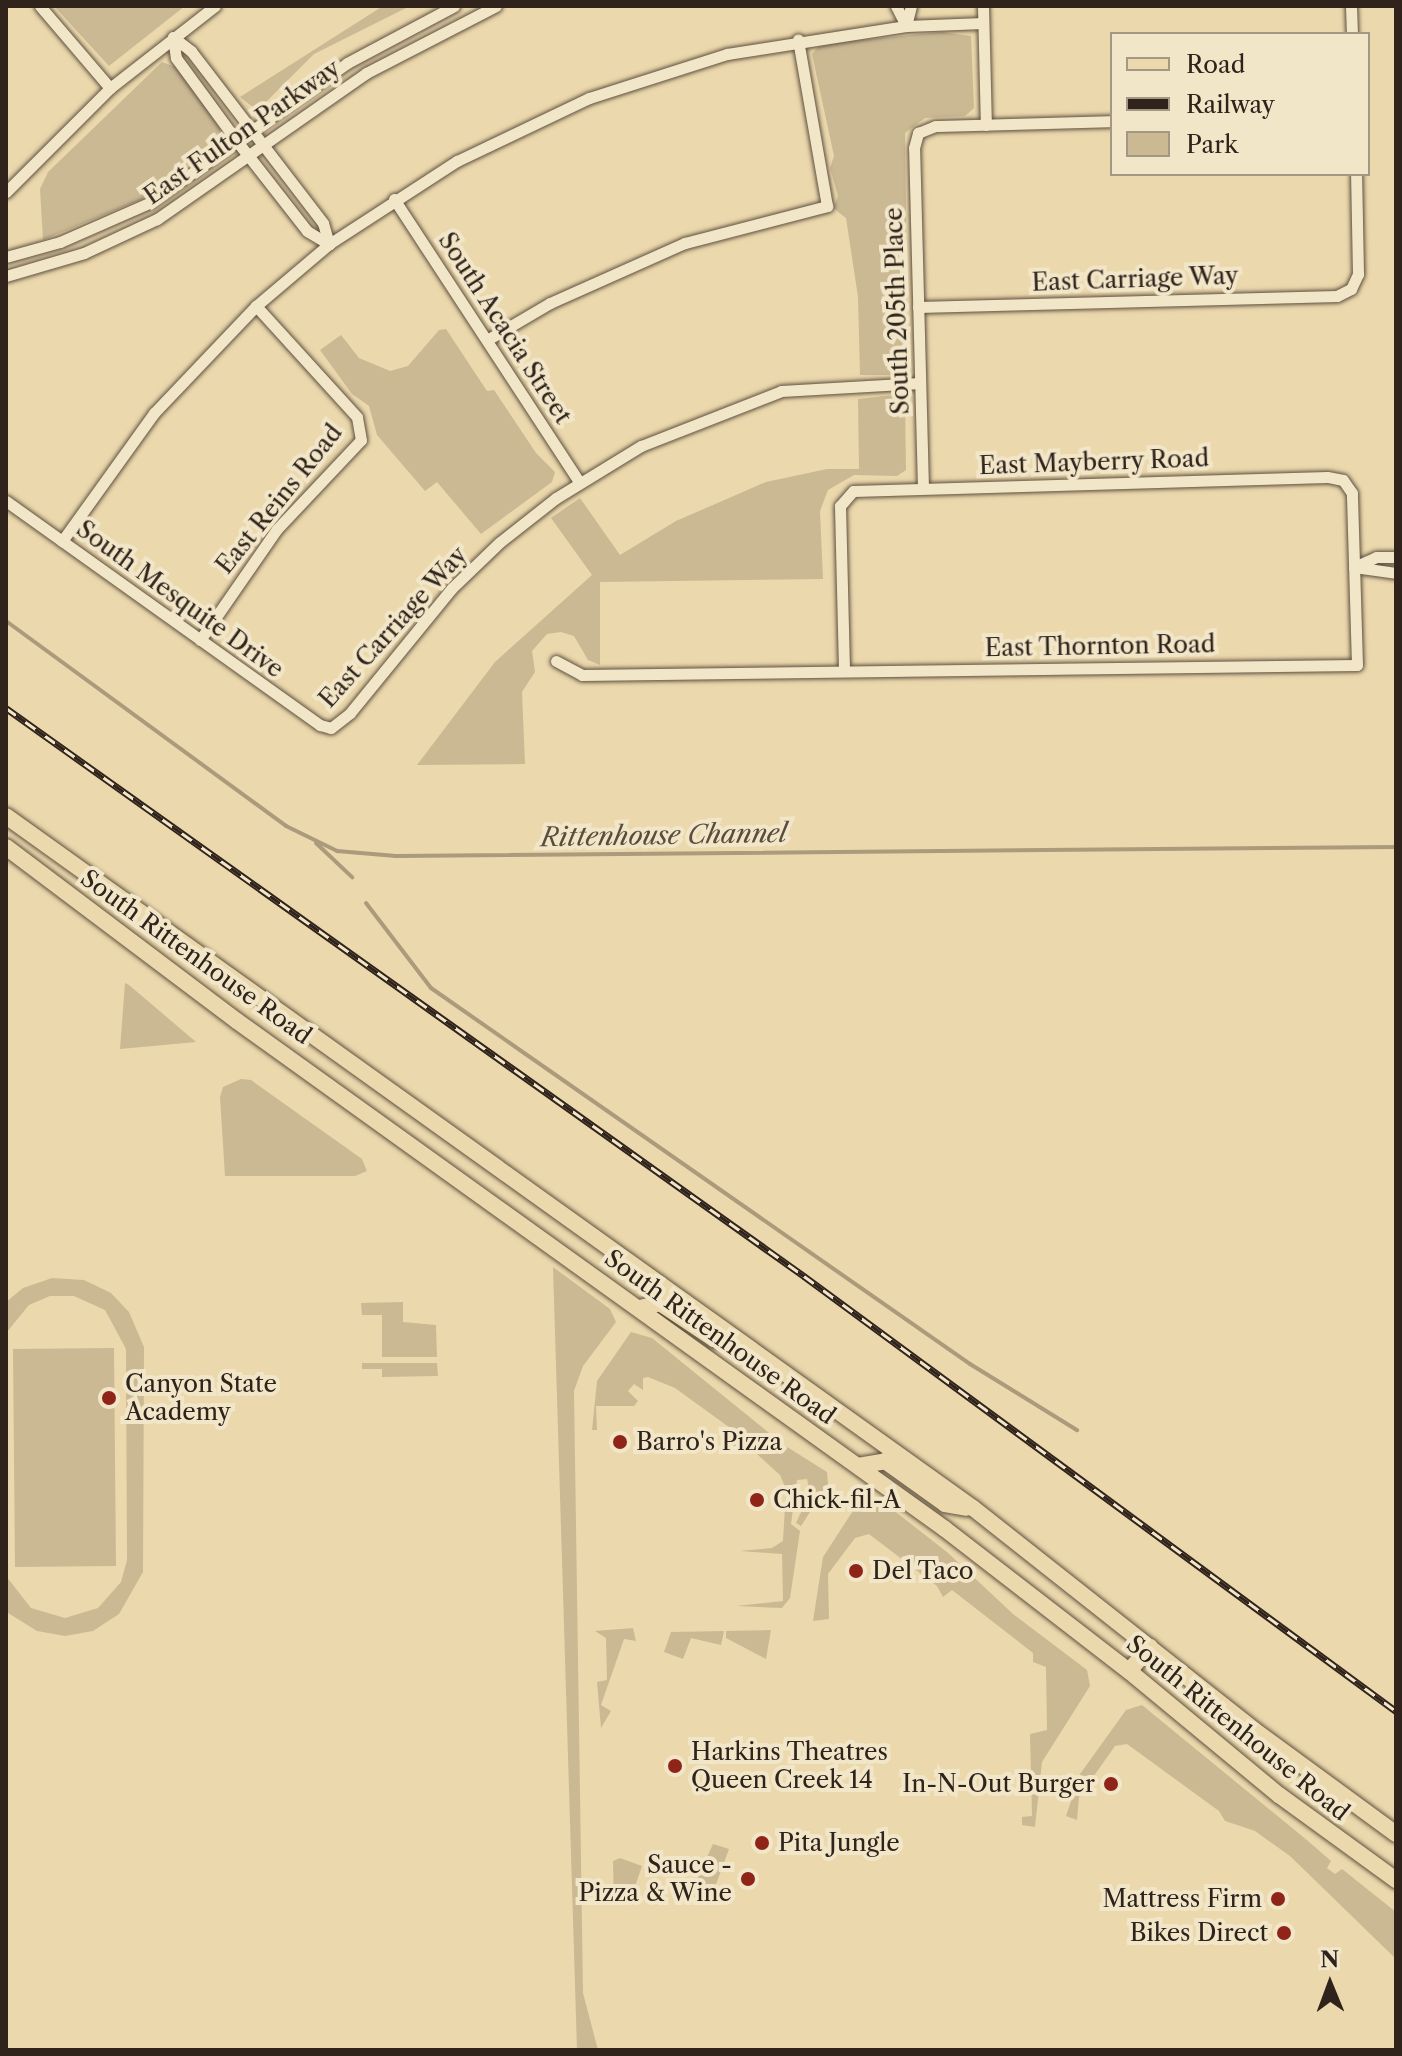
<!DOCTYPE html>
<html>
<head>
<meta charset="utf-8">
<style>
  body { margin:0 }
  #map { position:relative; width:1402px; height:2056px; overflow:hidden; background:#ebd8ac; font-family:"Libre Caslon Text",serif }
  div>[style] { position:absolute }
  [style*='--x'] { left:calc(var(--x)*1px); top:calc(var(--y)*1px); width:calc(var(--w)*1px); rotate:calc(var(--a)*1deg) }
  .green>* { inset:0; background:#cbb994 }
  .stream>* { height:4px; margin:-2px; padding:0 2px; transform-origin:2px; border-radius:2px; background:#ab9a7b }
  .roads { filter:drop-shadow(0 0 2px #5e5040) drop-shadow(0 0 2px #5e5040) }
  .street>* { height:11px; margin:-5.5px; padding:0 5.5px; transform-origin:5.5px; border-radius:5.5px; background:#f2e6c9 }
  .primary>* { height:16px; margin:-8px; padding:0 8px; transform-origin:8px; border-radius:8px; background:#ebd8ac }
  .rail>* { height:7px; margin-top:-3.5px; transform-origin:0; background:repeating-linear-gradient(90deg,#f2e6c9 0 12px,#2f231c 0 24px); box-sizing:border-box; border-block:2px solid #2f231c }
  .dots>* { width:22px; height:22px; translate:-50% -50%; box-sizing:border-box; border:4px solid #f2e6c9; border-radius:50% }
  span { translate:-50% -50%; white-space:nowrap; text-align:center; line-height:1.15; -webkit-text-stroke:8px #f2e6c9; paint-order:stroke }
  .street-label { font-size:24px; color:#2f231c }
  .poi-label { font-size:24px; color:#2f231c }
  .left { translate:0 -50%; text-align:left }
  .right { translate:-100% -50%; text-align:right }
  .water-label { font-size:26px; color:#5a4d3d; font-style:italic }
  .frame { position:absolute; inset:0; border:8px solid #2f231c; pointer-events:none }
  .legend { position:absolute; left:1110px; top:32px; width:260px; height:144px; box-sizing:border-box; background:#f2e6c9; border:2px solid #a49884; margin:0; padding:10px 14px; list-style:none; font-size:24px; color:#2f231c }
  .legend li { display:flex; align-items:center; gap:16px; height:40px }
  .legend b { width:40px; border:2px solid #a49884 }
  .north { position:absolute; left:1290px; top:1944px; width:80px; height:80px; -webkit-text-stroke:6px #f2e6c9; paint-order:stroke; rotate:359deg; font-size:22px; font-weight:700; line-height:32px; text-align:center; color:#2f231c }
  .north::after { content:''; display:block; margin:auto; width:28px; height:36px; background:#2f231c; clip-path:polygon(50% 0,100% 100%,50% 72%,0 100%) }
</style>
</head>
<body>
<div id="map">
  <div class="green">
    <div style="clip-path:polygon(54px 6px,185px 6px,109px 66px)"></div>
    <div style="clip-path:polygon(383px 6px,410px 6px,314px 54px,263px 105px,254px 108px,240px 97px)"></div>
    <div style="clip-path:polygon(942px 32px,971px 36px,974px 108px,965px 116px,925px 118px,905px 133px,908px 362px,896px 375px,860px 375px,858px 297px,846px 218px,833px 208px,838px 196px,830px 168px,834px 156px,812px 54px,821px 44px)"></div>
    <div style="clip-path:polygon(162px 62px,175px 67px,197px 95px,220px 129px,219px 142px,142px 199px,43px 240px,40px 189px,48px 172px)"></div>
    <div style="clip-path:polygon(446px 329px,487px 391px,494px 390px,536px 453px,555px 472px,552px 482px,481px 534px,437px 482px,425px 491px,377px 435px,369px 406px,352px 394px,320px 350px,341px 335px,359px 358px,390px 371px,408px 366px,439px 330px)"></div>
    <div style="clip-path:polygon(894px 395px,905px 401px,906px 470px,897px 476px,854px 475px,828px 490px,820px 511px,823px 579px,600px 582px,600px 665px,588px 660px,574px 636px,561px 632px,547px 634px,532px 651px,535px 672px,522px 692px,525px 764px,417px 765px,495px 662px,592px 575px,551px 518px,580px 498px,620px 555px,676px 521px,766px 482px,827px 469px,859px 469px,858px 399px)"></div>
    <div style="clip-path:polygon(125px 983px,129px 985px,196px 1042px,120px 1049px)"></div>
    <div style="clip-path:polygon(241px 1079px,251px 1080px,362px 1159px,367px 1171px,355px 1176px,225px 1176px,220px 1097px,223px 1087px)"></div>
    <div style="clip-path:polygon(553px 1267px,610px 1309px,616px 1322px,583px 1366px,574px 1391px,583px 1993px,598px 2050px,577px 2050px)"></div>
    <div style="clip-path:polygon(52px 1278px,84px 1280px,111px 1293px,129px 1312px,144px 1347px,143px 1572px,119px 1614px,93px 1631px,65px 1636px,37px 1631px,8px 1613px,6px 1576px,31px 1608px,65px 1618px,98px 1608px,121px 1582px,127px 1560px,126px 1349px,105px 1310px,74px 1296px,50px 1296px,29px 1305px,6px 1333px,6px 1302px,23px 1288px)"></div>
    <div style="clip-path:polygon(403px 1302px,403px 1322px,436px 1325px,437px 1357px,382px 1357px,382px 1315px,362px 1315px,361px 1303px)"></div>
    <div style="clip-path:polygon(631px 1332px,652px 1338px,784px 1445px,827px 1472px,828px 1484px,801px 1526px,796px 1523px,810px 1493px,807px 1479px,797px 1480px,791px 1524px,800px 1531px,790px 1598px,782px 1608px,736px 1606px,783px 1601px,782px 1554px,740px 1551px,772px 1548px,783px 1541px,786px 1489px,780px 1475px,748px 1446px,733px 1454px,733px 1430px,675px 1388px,648px 1377px,643px 1378px,643px 1390px,634px 1384px,628px 1391px,638px 1401px,634px 1406px,596px 1406px,597px 1430px,592px 1430px,597px 1381px)"></div>
    <div style="clip-path:polygon(114px 1348px,116px 1566px,15px 1567px,13px 1349px)"></div>
    <div style="clip-path:polygon(362px 1363px,437px 1363px,438px 1376px,382px 1377px,382px 1369px,362px 1369px)"></div>
    <div style="clip-path:polygon(862px 1497px,877px 1499px,877px 1506px,888px 1506px,947px 1552px,1013px 1614px,1087px 1670px,1090px 1686px,1042px 1762px,1035px 1827px,1022px 1825px,1022px 1817px,1032px 1816px,1030px 1734px,1047px 1730px,1046px 1667px,1033px 1662px,1033px 1653px,952px 1590px,943px 1597px,937px 1586px,869px 1534px,855px 1538px,828px 1574px,829px 1619px,813px 1621px,823px 1557px)"></div>
    <div style="clip-path:polygon(633px 1628px,636px 1641px,624px 1639px,601px 1705px,611px 1711px,601px 1728px,597px 1682px,607px 1680px,606px 1638px,595px 1631px)"></div>
    <div style="clip-path:polygon(771px 1630px,766px 1659px,726px 1638px,726px 1631px)"></div>
    <div style="clip-path:polygon(724px 1631px,721px 1645px,691px 1638px,683px 1659px,664px 1652px,671px 1632px)"></div>
    <div style="clip-path:polygon(1142px 1705px,1308px 1841px,1331px 1861px,1327px 1868px,1335px 1874px,1342px 1869px,1396px 1912px,1396px 1959px,1290px 1856px,1255px 1831px,1225px 1821px,1219px 1811px,1127px 1744px,1115px 1746px,1079px 1797px,1077px 1820px,1066px 1816px,1080px 1774px,1126px 1710px)"></div>
    <div style="clip-path:polygon(713px 1844px,729px 1849px,715px 1887px,701px 1888px,700px 1897px,689px 1897px)"></div>
    <div style="clip-path:polygon(620px 1858px,642px 1866px,629px 1904px,614px 1904px,613px 1861px)"></div>
  </div>
  <div class="stream">
    <div style="--x:6;--y:621;--w:347;--a:36.2"></div>
    <div style="--x:286;--y:826;--w:57;--a:26.1"></div>
    <div style="--x:337;--y:851;--w:59;--a:4.8"></div>
    <div style="--x:396;--y:856;--w:1000;--a:-0.52"></div>
    <div style="--x:316;--y:843;--w:50;--a:43.4"></div>
    <div style="--x:366;--y:903;--w:107;--a:52.6"></div>
    <div style="--x:431;--y:988;--w:657;--a:34.9"></div>
    <div style="--x:970;--y:1364;--w:126;--a:31.7"></div>
  </div>
  <div class="roads">
    <div class="street">
      <div style="--x:40;--y:6;--w:108;--a:49.5"></div>
      <div style="--x:896;--y:6;--w:22;--a:63"></div>
      <div style="--x:983;--y:6;--w:119;--a:88.6"></div>
      <div style="--x:1351;--y:6;--w:28;--a:88"></div>
      <div style="--x:906;--y:26;--w:21;--a:-76"></div>
      <div style="--x:173;--y:37;--w:21;--a:82"></div>
      <div style="--x:176;--y:58;--w:102;--a:53.8"></div>
      <div style="--x:236;--y:140;--w:115;--a:52"></div>
      <div style="--x:307;--y:231;--w:26;--a:31"></div>
      <div style="--x:173;--y:37;--w:23;--a:38"></div>
      <div style="--x:191;--y:51;--w:217;--a:52.5"></div>
      <div style="--x:323;--y:223;--w:22;--a:74"></div>
      <div style="--x:6;--y:192;--w:147;--a:-45"></div>
      <div style="--x:110;--y:88;--w:133;--a:-38"></div>
      <div style="--x:394;--y:199;--w:338;--a:56.8"></div>
      <div style="--x:6;--y:257;--w:56;--a:-15.5"></div>
      <div style="--x:60;--y:242;--w:99;--a:-23.7"></div>
      <div style="--x:151;--y:202;--w:240;--a:-35.3"></div>
      <div style="--x:347;--y:63;--w:121;--a:-28"></div>
      <div style="--x:6;--y:276;--w:81;--a:-16.4"></div>
      <div style="--x:84;--y:253;--w:81;--a:-25"></div>
      <div style="--x:157;--y:219;--w:255;--a:-34.9"></div>
      <div style="--x:366;--y:73;--w:146;--a:-27.3"></div>
      <div style="--x:918;--y:307;--w:419;--a:-1.5"></div>
      <div style="--x:1337;--y:296;--w:16;--a:-27"></div>
      <div style="--x:1351;--y:289;--w:17;--a:-65"></div>
      <div style="--x:1358;--y:274;--w:100;--a:-91.1"></div>
      <div style="--x:487;--y:340;--w:73;--a:-30.4"></div>
      <div style="--x:550;--y:303;--w:148;--a:-24"></div>
      <div style="--x:685;--y:243;--w:147;--a:-14.6"></div>
      <div style="--x:827;--y:206;--w:169;--a:-99.9"></div>
      <div style="--x:923;--y:488;--w:340;--a:-91.5"></div>
      <div style="--x:914;--y:148;--w:16;--a:-75"></div>
      <div style="--x:918;--y:133;--w:18;--a:-22"></div>
      <div style="--x:935;--y:126;--w:177;--a:-1.6"></div>
      <div style="--x:6;--y:501;--w:386;--a:35.5"></div>
      <div style="--x:320;--y:725;--w:11;--a:15"></div>
      <div style="--x:331;--y:728;--w:24;--a:-38"></div>
      <div style="--x:350;--y:713;--w:161;--a:-50.8"></div>
      <div style="--x:452;--y:588;--w:66;--a:-43.8"></div>
      <div style="--x:500;--y:542;--w:71;--a:-38.2"></div>
      <div style="--x:556;--y:498;--w:100;--a:-31.5"></div>
      <div style="--x:641;--y:446;--w:150;--a:-21.4"></div>
      <div style="--x:781;--y:391;--w:139;--a:-3.3"></div>
      <div style="--x:62;--y:541;--w:158;--a:-54.3"></div>
      <div style="--x:154;--y:413;--w:148;--a:-46.4"></div>
      <div style="--x:256;--y:306;--w:96;--a:-40.3"></div>
      <div style="--x:329;--y:244;--w:153;--a:-33"></div>
      <div style="--x:457;--y:161;--w:146;--a:-25.5"></div>
      <div style="--x:589;--y:98;--w:145;--a:-17.7"></div>
      <div style="--x:727;--y:54;--w:181;--a:-8.9"></div>
      <div style="--x:906;--y:26;--w:77;--a:-2.2"></div>
      <div style="--x:1354;--y:567;--w:24;--a:-24"></div>
      <div style="--x:1376;--y:557;--w:20;--a:0"></div>
      <div style="--x:1354;--y:567;--w:42;--a:8.1"></div>
      <div style="--x:200;--y:640;--w:135;--a:-55.3"></div>
      <div style="--x:277;--y:529;--w:122;--a:-46.7"></div>
      <div style="--x:361;--y:440;--w:23;--a:-100"></div>
      <div style="--x:357;--y:417;--w:150;--a:-132.3"></div>
      <div style="--x:556;--y:661;--w:30;--a:28"></div>
      <div style="--x:582;--y:675;--w:775;--a:-0.74"></div>
      <div style="--x:1357;--y:665;--w:172;--a:-91.7"></div>
      <div style="--x:1352;--y:493;--w:16;--a:-125"></div>
      <div style="--x:1343;--y:480;--w:16;--a:-169"></div>
      <div style="--x:1327;--y:477;--w:474;--a:178.3"></div>
      <div style="--x:853;--y:491;--w:20;--a:131"></div>
      <div style="--x:840;--y:506;--w:165;--a:88.6"></div>
    </div>
    <div class="primary">
      <div style="--x:6;--y:816;--w:1189;--a:35.59"></div>
      <div style="--x:973;--y:1508;--w:358;--a:38.3"></div>
      <div style="--x:1254;--y:1730;--w:176;--a:36.2"></div>
      <div style="--x:6;--y:847;--w:289;--a:37"></div>
      <div style="--x:237;--y:1021;--w:871;--a:35.66"></div>
      <div style="--x:945;--y:1529;--w:232;--a:37.7"></div>
      <div style="--x:1129;--y:1671;--w:195;--a:39.6"></div>
      <div style="--x:1279;--y:1795;--w:145;--a:36"></div>
      <div style="--x:640;--y:1308;--w:21;--a:-14"></div>
      <div style="--x:660;--y:1303;--w:65;--a:33.7"></div>
      <div style="--x:714;--y:1339;--w:22;--a:5"></div>
      <div style="--x:858;--y:1466;--w:27;--a:-10"></div>
      <div style="--x:885;--y:1461;--w:74;--a:35.6"></div>
      <div style="--x:945;--y:1504;--w:22;--a:10"></div>
      <div style="--x:1129;--y:1671;--w:32;--a:-49"></div>
    </div>
  </div>
  <div class="rail">
    <div style="--x:6;--y:708;--w:980;--a:35.44"></div>
    <div style="--x:804;--y:1276;--w:735;--a:36.31"></div>
  </div>
  <div class="dots">
    <div style="left:109px;top:1398px;background:#8f2418"></div>
    <div style="left:620px;top:1442px;background:#8f2418"></div>
    <div style="left:757px;top:1500px;background:#8f2418"></div>
    <div style="left:856px;top:1571px;background:#8f2418"></div>
    <div style="left:675px;top:1766px;background:#8f2418"></div>
    <div style="left:1111px;top:1784px;background:#8f2418"></div>
    <div style="left:762px;top:1843px;background:#8f2418"></div>
    <div style="left:748px;top:1879px;background:#8f2418"></div>
    <div style="left:1278px;top:1899px;background:#8f2418"></div>
    <div style="left:1284px;top:1933px;background:#8f2418"></div>
  </div>
  <div class="street-label">
    <span style="left:242px;top:132px;rotate:-35deg">East Fulton Parkway</span>
    <span style="left:1135px;top:279px;rotate:-2deg">East Carriage Way</span>
    <span style="left:897px;top:311px;rotate:-92deg">South 205th Place</span>
    <span style="left:505px;top:328px;rotate:57deg">South Acacia Street</span>
    <span style="left:1094px;top:462px;rotate:-2deg">East Mayberry Road</span>
    <span style="left:279px;top:499px;rotate:-51deg">East Reins Road</span>
    <span style="left:180px;top:599px;rotate:36deg">South Mesquite Drive</span>
    <span style="left:393px;top:627px;rotate:-48deg">East Carriage Way</span>
    <span style="left:1100px;top:646px;rotate:-1deg">East Thornton Road</span>
    <span style="left:196px;top:957px;rotate:36deg">South Rittenhouse Road</span>
    <span style="left:720px;top:1337px;rotate:36deg">South Rittenhouse Road</span>
    <span style="left:1238px;top:1728px;rotate:39deg">South Rittenhouse Road</span>
  </div>
  <div class="poi-label">
    <span class="left" style="left:125px;top:1398px">Canyon State<br>Academy</span>
    <span class="left" style="left:636px;top:1442px">Barro's Pizza</span>
    <span class="left" style="left:773px;top:1500px">Chick-fil-A</span>
    <span class="left" style="left:872px;top:1571px">Del Taco</span>
    <span class="left" style="left:691px;top:1766px">Harkins Theatres<br>Queen Creek 14</span>
    <span class="right" style="left:1095px;top:1784px">In-N-Out Burger</span>
    <span class="left" style="left:778px;top:1843px">Pita Jungle</span>
    <span class="right" style="left:732px;top:1879px">Sauce -<br>Pizza &amp; Wine</span>
    <span class="right" style="left:1262px;top:1899px">Mattress Firm</span>
    <span class="right" style="left:1268px;top:1933px">Bikes Direct</span>
  </div>
  <div class="water-label">
    <span style="left:664px;top:836px;rotate:-1deg">Rittenhouse Channel</span>
  </div>
  <div class="frame"></div>
  <ul class="legend">
  <li><b style="height:10px;background:#ebd8ac"></b>Road</li>
  <li><b style="height:10px;background:#2f231c"></b>Railway</li>
  <li><b style="height:22px;background:#cbb994"></b>Park</li>
  </ul>
  <div class="north">N</div>
</div>
</body>
</html>
